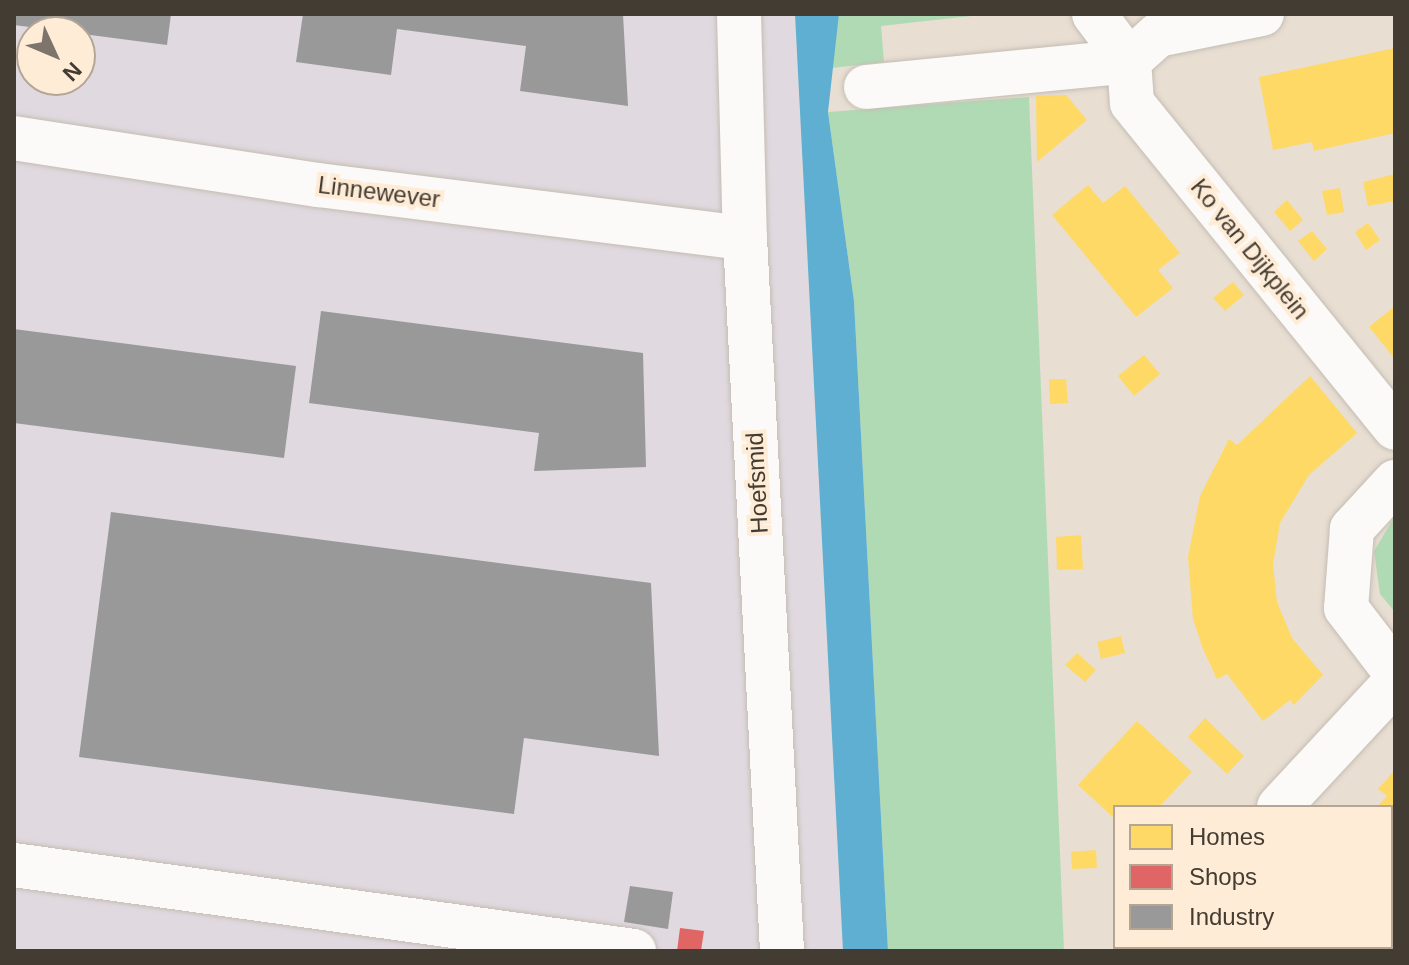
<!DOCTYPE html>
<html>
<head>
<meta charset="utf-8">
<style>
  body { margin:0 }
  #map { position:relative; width:1409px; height:965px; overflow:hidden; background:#e8ded2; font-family:Helvetica,sans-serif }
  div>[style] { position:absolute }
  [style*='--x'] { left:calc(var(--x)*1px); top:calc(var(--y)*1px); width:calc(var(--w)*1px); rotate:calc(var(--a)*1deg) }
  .industrial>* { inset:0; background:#e0d9df }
  .green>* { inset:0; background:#b0dab4 }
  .water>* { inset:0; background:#5eafd1 }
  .homes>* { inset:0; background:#ffd966 }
  .shops>* { inset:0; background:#e06666 }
  .industry>* { inset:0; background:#999 }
  .roads { filter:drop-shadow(0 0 2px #c4bdb3) drop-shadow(0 0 2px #c4bdb3) }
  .minor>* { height:44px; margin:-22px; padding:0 22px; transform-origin:22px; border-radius:22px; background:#fcfaf8 }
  span { translate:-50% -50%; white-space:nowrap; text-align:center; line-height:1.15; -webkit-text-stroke:8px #feecd6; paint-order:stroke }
  .street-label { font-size:24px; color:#433c33 }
  .frame { position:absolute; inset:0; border:16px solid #433c33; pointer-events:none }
  .legend { position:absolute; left:1113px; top:805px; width:280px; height:144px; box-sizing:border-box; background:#feecd6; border:2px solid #b3a695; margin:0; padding:10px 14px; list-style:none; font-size:24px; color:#433c33 }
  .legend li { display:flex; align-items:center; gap:16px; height:40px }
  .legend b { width:40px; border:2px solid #b3a695 }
  .north { position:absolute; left:16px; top:16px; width:80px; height:80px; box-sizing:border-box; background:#feecd6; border:2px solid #b3a695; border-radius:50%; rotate:134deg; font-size:22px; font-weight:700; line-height:32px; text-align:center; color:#433c33 }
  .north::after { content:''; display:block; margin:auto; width:28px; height:36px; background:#7d756b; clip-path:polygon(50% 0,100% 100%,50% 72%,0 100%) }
</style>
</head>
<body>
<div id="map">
  <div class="industrial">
    <div style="clip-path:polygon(evenodd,14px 14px,795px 14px,843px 951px,14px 951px,14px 14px,32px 32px,80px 32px,80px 80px,32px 80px,32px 32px)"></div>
  </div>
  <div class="green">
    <div style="clip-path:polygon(839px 14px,989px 14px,881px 26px,884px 62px,832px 68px)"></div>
    <div style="clip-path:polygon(1029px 97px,1064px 951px,888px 951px,854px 301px,828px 112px)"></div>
    <div style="clip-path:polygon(1395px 516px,1395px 612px,1380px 594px,1374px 551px)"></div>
  </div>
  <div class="water">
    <div style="clip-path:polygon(795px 14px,839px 14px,828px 112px,854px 301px,888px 951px,843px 951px)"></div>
  </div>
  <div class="homes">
    <div style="clip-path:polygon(1395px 48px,1395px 133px,1314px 151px,1312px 142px,1273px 150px,1259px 77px)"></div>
    <div style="clip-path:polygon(1066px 95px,1087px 120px,1037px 162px,1036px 96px)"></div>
    <div style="clip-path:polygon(1395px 174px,1395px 201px,1368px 206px,1363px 182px)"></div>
    <div style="clip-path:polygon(1088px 185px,1103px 203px,1125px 186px,1180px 253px,1158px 270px,1173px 288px,1136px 317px,1052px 215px)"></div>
    <div style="clip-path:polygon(1340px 188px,1344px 212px,1327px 215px,1322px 191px)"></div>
    <div style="clip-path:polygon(1287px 200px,1303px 220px,1290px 231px,1274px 212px)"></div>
    <div style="clip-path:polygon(1368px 223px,1380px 240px,1366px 250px,1355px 232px)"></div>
    <div style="clip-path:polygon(1312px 231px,1327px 249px,1314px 261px,1298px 241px)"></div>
    <div style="clip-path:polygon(1233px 282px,1244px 295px,1225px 311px,1213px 298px)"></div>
    <div style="clip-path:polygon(1395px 306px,1395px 359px,1369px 327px)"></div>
    <div style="clip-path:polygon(1144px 355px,1160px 374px,1134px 396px,1118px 376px)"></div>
    <div style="clip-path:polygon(1310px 376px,1357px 433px,1309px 475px,1280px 523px,1273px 564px,1277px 602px,1292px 638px,1323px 675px,1294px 705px,1290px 700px,1263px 721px,1227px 674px,1217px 679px,1203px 649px,1193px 619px,1188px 557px,1200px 496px,1229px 439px,1237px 445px)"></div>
    <div style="clip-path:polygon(1049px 379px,1066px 379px,1068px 403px,1050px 404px)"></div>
    <div style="clip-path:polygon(1081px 535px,1083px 569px,1057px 570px,1056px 537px)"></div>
    <div style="clip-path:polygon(1121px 636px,1125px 653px,1101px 659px,1097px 642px)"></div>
    <div style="clip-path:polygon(1077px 653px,1096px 670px,1085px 682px,1065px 665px)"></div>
    <div style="clip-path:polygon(1205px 718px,1244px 756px,1227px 774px,1188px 737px)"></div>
    <div style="clip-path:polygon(1137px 721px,1192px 772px,1159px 807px,1115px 807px,1115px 819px,1078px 785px)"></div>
    <div style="clip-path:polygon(1395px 770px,1395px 854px,1391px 859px,1391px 807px,1377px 807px,1387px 796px,1378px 789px)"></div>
    <div style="clip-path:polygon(1096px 850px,1097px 868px,1072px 869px,1071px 852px)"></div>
    <div style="clip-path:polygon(1391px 915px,1395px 919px,1395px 951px,1391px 949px)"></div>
    <div style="clip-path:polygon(1231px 947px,1332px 947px,1228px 951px)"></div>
  </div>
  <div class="shops">
    <div style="clip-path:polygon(680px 928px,704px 931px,701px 951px,677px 951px)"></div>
  </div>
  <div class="industry">
    <div style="clip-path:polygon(14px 14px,171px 14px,167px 45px,14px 25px)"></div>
    <div style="clip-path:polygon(303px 14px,623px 14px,628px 106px,520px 91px,526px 46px,397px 29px,391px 75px,296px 62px)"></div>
    <div style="clip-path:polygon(321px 311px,643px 353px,646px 467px,534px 471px,539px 433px,309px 403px)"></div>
    <div style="clip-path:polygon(14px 329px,296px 366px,284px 458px,14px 423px)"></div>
    <div style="clip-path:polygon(111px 512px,651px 583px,659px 756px,524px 738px,514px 814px,79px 757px)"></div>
    <div style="clip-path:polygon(630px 886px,673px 892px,668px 929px,624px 922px)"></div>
  </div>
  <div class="roads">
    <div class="minor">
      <div style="--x:739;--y:14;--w:224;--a:88.5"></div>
      <div style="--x:745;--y:238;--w:714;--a:87.03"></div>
      <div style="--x:1094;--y:14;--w:59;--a:53.3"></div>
      <div style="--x:1129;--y:61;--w:42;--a:85.9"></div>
      <div style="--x:1132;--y:103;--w:418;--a:51"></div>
      <div style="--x:1129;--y:61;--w:39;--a:-42"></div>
      <div style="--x:1158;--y:35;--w:106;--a:-11.4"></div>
      <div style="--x:866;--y:87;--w:264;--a:-5.6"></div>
      <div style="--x:14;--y:138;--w:308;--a:8.8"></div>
      <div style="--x:318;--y:185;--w:430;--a:7.1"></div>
      <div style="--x:1395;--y:482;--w:64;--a:132.5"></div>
      <div style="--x:1352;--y:529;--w:79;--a:94.3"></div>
      <div style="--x:1346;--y:608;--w:81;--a:52.6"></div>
      <div style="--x:1279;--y:807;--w:171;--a:-47.1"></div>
      <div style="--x:14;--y:865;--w:626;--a:7.9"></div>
      <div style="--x:1145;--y:951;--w:6;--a:-45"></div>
    </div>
  </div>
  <div class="street-label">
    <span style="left:379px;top:192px;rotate:7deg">Linnewever</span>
    <span style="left:1250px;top:249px;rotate:51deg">Ko van Dijkplein</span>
    <span style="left:757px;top:483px;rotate:-93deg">Hoefsmid</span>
  </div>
  <div class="frame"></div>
  <ul class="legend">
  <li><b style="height:22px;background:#ffd966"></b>Homes</li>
  <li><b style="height:22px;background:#e06666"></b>Shops</li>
  <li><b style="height:22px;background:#999"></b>Industry</li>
  </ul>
  <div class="north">N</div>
</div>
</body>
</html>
